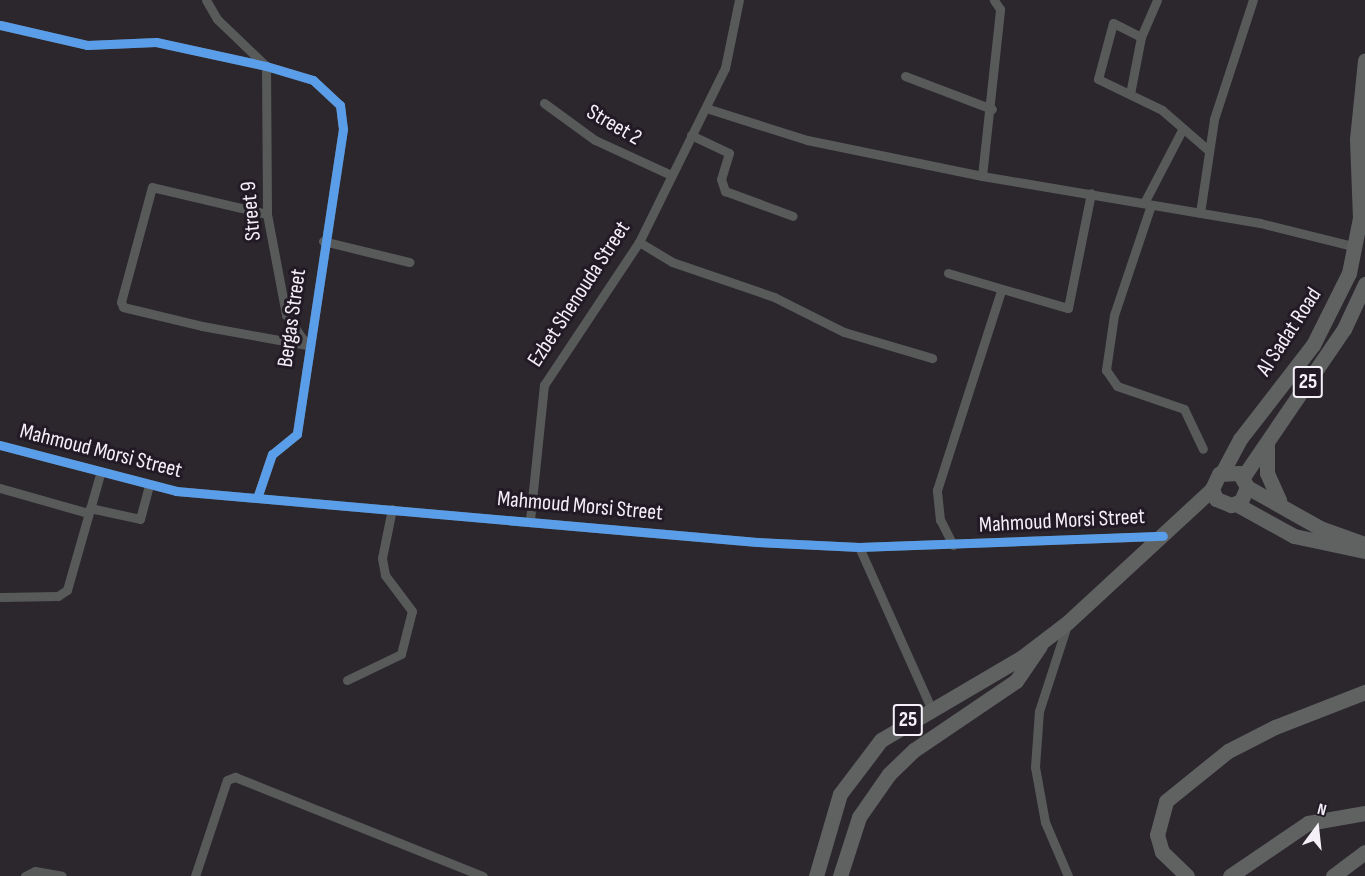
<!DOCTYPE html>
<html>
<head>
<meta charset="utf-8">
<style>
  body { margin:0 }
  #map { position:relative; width:1365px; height:876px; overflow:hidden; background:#2b272d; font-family:"Sofia Sans Condensed",sans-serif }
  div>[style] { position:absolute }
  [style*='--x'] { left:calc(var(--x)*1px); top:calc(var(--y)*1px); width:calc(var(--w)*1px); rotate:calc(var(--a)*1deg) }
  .minor>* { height:9px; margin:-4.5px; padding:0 4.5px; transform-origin:4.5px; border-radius:4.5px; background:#585a5a }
  .primary>* { height:15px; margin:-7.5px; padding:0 7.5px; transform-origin:7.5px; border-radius:7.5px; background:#606262 }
  .cycleway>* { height:9px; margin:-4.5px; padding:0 4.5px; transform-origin:4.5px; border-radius:4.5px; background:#5a9eea }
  span { translate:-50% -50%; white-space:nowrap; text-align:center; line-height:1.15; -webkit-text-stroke:6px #221b26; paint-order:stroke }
  .shield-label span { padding:2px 4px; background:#221b26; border:2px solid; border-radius:4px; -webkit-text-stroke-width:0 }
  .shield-label { font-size:21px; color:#f5f0f8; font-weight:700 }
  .street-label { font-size:22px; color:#f5f0f8 }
  .north { position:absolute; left:1287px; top:798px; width:60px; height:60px; -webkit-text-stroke:4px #221b26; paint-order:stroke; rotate:15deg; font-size:16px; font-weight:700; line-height:24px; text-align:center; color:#f5f0f8 }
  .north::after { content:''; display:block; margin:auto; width:21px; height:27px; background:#f5f0f8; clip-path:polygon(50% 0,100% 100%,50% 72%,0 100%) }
</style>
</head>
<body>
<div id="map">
  <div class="minor">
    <div style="--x:206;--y:0;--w:22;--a:60"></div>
    <div style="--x:217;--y:19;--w:68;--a:43.8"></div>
    <div style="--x:266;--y:66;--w:148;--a:89.6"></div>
    <div style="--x:267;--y:214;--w:103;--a:79.3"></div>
    <div style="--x:286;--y:315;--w:37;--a:55"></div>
    <div style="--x:0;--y:25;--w:89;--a:12.9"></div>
    <div style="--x:87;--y:45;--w:69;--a:-2.5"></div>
    <div style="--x:156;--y:42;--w:113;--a:12.3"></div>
    <div style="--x:266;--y:66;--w:49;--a:16.6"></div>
    <div style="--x:313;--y:80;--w:37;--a:43"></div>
    <div style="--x:340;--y:105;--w:24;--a:83"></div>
    <div style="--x:343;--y:129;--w:308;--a:98.6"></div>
    <div style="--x:297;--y:434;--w:32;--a:141"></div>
    <div style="--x:272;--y:454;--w:46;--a:108.8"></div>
    <div style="--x:1141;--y:37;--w:31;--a:-153"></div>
    <div style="--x:1113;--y:23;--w:58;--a:105"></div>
    <div style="--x:1098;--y:79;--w:71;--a:25.8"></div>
    <div style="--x:1162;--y:110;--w:60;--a:40.9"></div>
    <div style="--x:905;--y:76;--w:93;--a:20.8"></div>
    <div style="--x:1130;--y:94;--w:58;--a:-79.1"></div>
    <div style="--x:1141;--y:37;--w:40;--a:-66.6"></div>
    <div style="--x:544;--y:103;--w:63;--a:36"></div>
    <div style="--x:595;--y:140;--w:81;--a:24.7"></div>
    <div style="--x:706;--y:108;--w:106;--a:17.6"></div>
    <div style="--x:807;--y:140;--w:179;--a:11.6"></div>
    <div style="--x:982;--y:176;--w:282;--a:9.6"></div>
    <div style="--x:1260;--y:223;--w:99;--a:14"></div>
    <div style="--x:691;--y:135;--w:42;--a:25.3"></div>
    <div style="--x:729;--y:153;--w:27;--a:107"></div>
    <div style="--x:721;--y:179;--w:13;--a:72"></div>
    <div style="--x:725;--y:191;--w:72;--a:20.2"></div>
    <div style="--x:982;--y:176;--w:168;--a:-83.8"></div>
    <div style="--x:1000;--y:9;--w:11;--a:-124"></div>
    <div style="--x:1144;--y:203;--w:82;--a:-62.5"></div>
    <div style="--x:1151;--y:205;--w:116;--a:108.6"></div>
    <div style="--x:1114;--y:315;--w:56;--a:98.3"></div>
    <div style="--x:1106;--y:370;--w:19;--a:55"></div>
    <div style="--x:1117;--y:386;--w:71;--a:18.9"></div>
    <div style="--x:1184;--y:409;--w:44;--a:64.6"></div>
    <div style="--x:1200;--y:213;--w:95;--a:-81.5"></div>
    <div style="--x:1214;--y:119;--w:125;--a:-71.9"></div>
    <div style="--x:267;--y:214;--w:118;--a:-166.8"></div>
    <div style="--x:152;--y:187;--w:119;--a:105.1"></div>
    <div style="--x:121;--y:302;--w:5;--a:68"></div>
    <div style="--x:123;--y:307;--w:81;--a:13.5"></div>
    <div style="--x:202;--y:326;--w:107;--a:10.3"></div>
    <div style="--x:323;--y:241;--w:89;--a:13.7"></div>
    <div style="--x:639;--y:242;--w:39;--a:31"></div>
    <div style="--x:672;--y:262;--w:108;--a:18.9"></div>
    <div style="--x:774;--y:297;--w:78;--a:26.6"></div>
    <div style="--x:844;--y:332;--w:92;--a:16.5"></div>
    <div style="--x:948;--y:273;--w:125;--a:16.3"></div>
    <div style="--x:1068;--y:308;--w:117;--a:-78.7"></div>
    <div style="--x:0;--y:445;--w:182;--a:14.6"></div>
    <div style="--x:176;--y:491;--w:583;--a:5.02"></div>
    <div style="--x:757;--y:542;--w:102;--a:2.8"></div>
    <div style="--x:859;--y:547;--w:303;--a:-2.1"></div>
    <div style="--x:0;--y:488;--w:91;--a:15.9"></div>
    <div style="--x:90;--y:508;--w:51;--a:12.4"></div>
    <div style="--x:140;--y:519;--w:34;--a:-75"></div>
    <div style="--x:530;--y:520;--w:136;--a:-84.1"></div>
    <div style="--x:544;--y:385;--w:172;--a:-56.4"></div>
    <div style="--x:639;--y:242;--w:194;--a:-63.7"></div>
    <div style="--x:725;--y:68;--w:69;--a:-78.4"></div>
    <div style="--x:953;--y:545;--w:28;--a:-117"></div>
    <div style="--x:940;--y:520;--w:30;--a:-96"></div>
    <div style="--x:937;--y:490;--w:209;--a:-72.2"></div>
    <div style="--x:859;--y:547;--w:176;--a:65.9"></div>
    <div style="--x:0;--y:597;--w:58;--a:-1"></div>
    <div style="--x:58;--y:596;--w:11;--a:-34"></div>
    <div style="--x:67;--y:590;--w:121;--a:-74.1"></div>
    <div style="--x:1067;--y:625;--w:90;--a:108"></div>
    <div style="--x:1039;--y:711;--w:56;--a:94.1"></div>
    <div style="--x:1035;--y:767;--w:56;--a:79.7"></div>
    <div style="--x:1045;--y:822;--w:59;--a:66.9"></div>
    <div style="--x:347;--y:680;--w:60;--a:-25.7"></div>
    <div style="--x:401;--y:654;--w:44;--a:-75.7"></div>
    <div style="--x:412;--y:611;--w:45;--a:-126.9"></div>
    <div style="--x:385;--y:575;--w:17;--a:-100"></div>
    <div style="--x:382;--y:558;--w:50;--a:-78.5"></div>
    <div style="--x:25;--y:876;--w:11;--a:-27"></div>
    <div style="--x:35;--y:871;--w:27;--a:10"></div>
    <div style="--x:195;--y:876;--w:101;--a:-71.6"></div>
    <div style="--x:227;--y:780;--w:9;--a:-21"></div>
    <div style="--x:235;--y:777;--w:267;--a:21.8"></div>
  </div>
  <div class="primary">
    <div style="--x:1267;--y:446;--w:27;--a:90"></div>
    <div style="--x:1267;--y:473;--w:30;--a:66"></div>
    <div style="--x:1223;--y:471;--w:36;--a:-62"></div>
    <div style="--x:1240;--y:439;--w:119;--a:-52.2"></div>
    <div style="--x:1313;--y:345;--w:80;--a:-63.4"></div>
    <div style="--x:1349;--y:273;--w:56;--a:-78.7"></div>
    <div style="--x:1360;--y:218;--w:79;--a:-92.2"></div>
    <div style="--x:1357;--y:139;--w:79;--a:-84.2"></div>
    <div style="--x:1243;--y:477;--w:179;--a:-55.7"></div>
    <div style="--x:1344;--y:329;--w:50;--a:-65"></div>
    <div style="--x:1247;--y:487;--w:84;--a:29.3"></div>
    <div style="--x:1320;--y:528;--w:48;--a:19.6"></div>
    <div style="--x:1236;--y:504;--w:66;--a:28.9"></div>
    <div style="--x:1294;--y:536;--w:73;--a:11.9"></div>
    <div style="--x:816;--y:876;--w:85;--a:-73.7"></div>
    <div style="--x:840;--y:794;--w:68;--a:-52.8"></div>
    <div style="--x:881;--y:740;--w:162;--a:-30.4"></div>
    <div style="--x:1021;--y:658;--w:59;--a:-37.5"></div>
    <div style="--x:1068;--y:622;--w:196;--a:-42.7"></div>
    <div style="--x:1212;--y:489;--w:17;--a:-65"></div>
    <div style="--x:1219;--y:474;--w:20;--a:-3"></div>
    <div style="--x:1239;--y:473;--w:16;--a:60"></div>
    <div style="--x:1247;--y:487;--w:15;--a:113"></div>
    <div style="--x:1241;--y:501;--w:11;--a:158"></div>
    <div style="--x:1231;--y:505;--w:16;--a:-158"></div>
    <div style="--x:1216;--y:499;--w:11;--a:-112"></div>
    <div style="--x:840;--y:876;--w:62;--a:-72.1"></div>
    <div style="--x:859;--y:817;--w:52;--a:-55.1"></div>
    <div style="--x:889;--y:774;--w:35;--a:-44"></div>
    <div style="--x:914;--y:750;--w:123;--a:-34.1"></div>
    <div style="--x:1016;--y:681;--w:42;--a:-55.6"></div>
    <div style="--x:1187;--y:876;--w:35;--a:-136"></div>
    <div style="--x:1162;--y:852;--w:18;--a:-106"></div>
    <div style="--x:1157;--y:835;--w:35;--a:-75"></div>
    <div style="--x:1166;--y:801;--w:80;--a:-38.9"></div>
    <div style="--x:1228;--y:751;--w:53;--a:-27.1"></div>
    <div style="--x:1275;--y:727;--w:97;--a:-21.3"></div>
    <div style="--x:1230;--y:876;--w:94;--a:-34.2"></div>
    <div style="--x:1308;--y:823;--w:58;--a:-10"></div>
    <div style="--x:1333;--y:876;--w:40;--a:-37"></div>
  </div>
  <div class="cycleway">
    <div style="--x:0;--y:25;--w:89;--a:12.9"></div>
    <div style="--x:87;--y:45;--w:69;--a:-2.5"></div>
    <div style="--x:156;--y:42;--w:113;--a:12.3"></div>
    <div style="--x:266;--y:66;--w:49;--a:16.6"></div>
    <div style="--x:313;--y:80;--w:37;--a:43"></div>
    <div style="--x:340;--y:105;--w:24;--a:83"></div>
    <div style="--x:343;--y:129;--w:308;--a:98.6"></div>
    <div style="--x:297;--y:434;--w:32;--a:141"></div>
    <div style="--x:272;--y:454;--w:46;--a:108.8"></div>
    <div style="--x:0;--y:445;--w:182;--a:14.6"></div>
    <div style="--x:176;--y:491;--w:583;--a:5.02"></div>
    <div style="--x:757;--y:542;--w:102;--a:2.8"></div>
    <div style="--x:859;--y:547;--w:304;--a:-2.1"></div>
  </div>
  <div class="shield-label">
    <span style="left:1308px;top:382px">25</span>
    <span style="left:908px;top:720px">25</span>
  </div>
  <div class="street-label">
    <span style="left:614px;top:125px;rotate:30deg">Street 2</span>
    <span style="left:251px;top:211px;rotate:-95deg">Street 9</span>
    <span style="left:579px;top:294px;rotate:-57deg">Ezbet Shenouda Street</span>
    <span style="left:292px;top:318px;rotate:-82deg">Bergas Street</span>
    <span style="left:1289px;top:332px;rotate:-57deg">Al Sadat Road</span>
    <span style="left:101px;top:451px;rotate:14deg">Mahmoud Morsi Street</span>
    <span style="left:580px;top:506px;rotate:5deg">Mahmoud Morsi Street</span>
    <span style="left:1062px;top:521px;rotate:-3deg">Mahmoud Morsi Street</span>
  </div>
  <div class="north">N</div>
</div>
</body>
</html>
